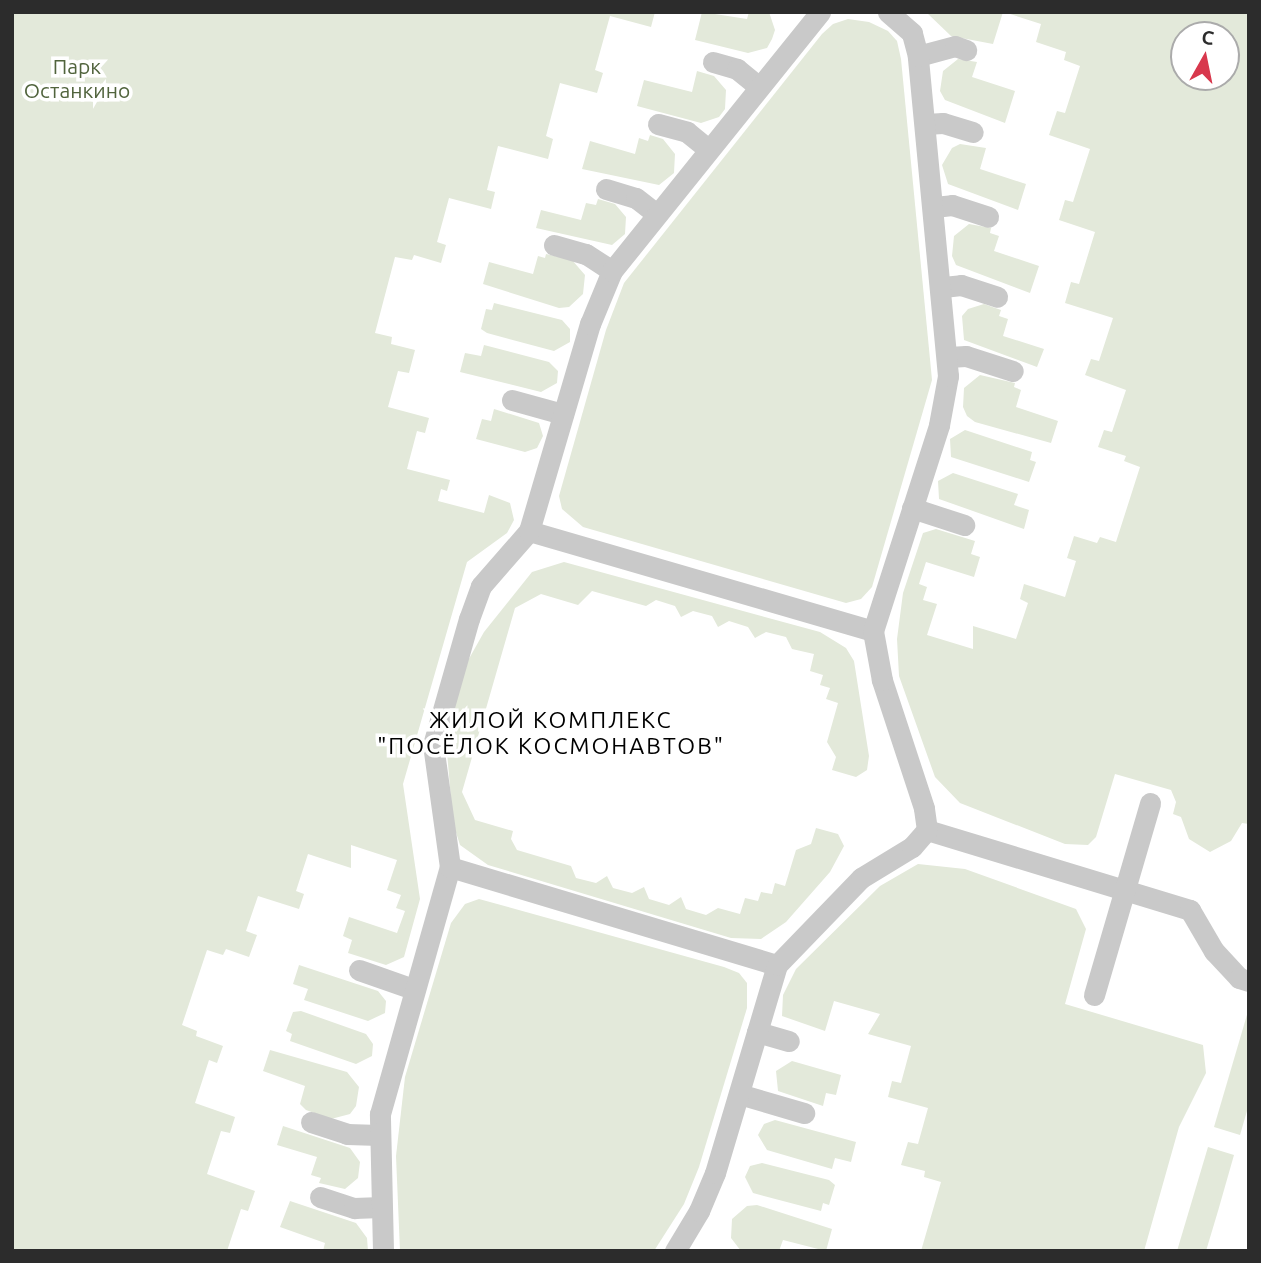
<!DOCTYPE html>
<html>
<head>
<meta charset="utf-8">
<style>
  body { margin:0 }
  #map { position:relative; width:1261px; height:1263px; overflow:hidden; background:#fff; font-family:Ubuntu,sans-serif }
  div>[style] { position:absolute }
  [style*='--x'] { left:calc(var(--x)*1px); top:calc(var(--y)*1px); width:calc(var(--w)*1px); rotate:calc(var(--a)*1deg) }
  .green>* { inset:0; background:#e3e9da }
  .service>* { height:21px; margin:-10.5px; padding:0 10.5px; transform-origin:10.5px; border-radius:10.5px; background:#c9c9c9 }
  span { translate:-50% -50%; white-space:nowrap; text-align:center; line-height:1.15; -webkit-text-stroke:7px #fff; paint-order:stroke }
  .park-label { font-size:21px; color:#51643d }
  .neighbourhood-label { font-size:23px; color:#000; letter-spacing:2px }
  .frame { position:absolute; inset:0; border:14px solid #2c2c2c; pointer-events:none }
  .north { position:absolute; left:1170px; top:21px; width:70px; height:70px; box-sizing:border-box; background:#fff; border:2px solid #ababab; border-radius:50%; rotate:9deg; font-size:19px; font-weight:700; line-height:28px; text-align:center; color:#2c2c2c }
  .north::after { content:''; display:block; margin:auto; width:24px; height:32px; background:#d8384d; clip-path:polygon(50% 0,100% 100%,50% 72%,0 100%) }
</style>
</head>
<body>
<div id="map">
  <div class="green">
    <div style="clip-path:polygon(12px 12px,655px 12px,651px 27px,610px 16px,595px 70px,603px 73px,597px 93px,560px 83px,546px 136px,553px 139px,548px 159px,498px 146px,487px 190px,495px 192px,491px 209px,449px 198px,437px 242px,446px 245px,441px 263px,414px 255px,412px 260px,395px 257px,375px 333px,392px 337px,391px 344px,415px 350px,409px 373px,398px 371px,388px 407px,429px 418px,425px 433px,417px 431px,407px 469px,450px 480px,447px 491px,441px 489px,438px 501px,484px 513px,489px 495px,510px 503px,514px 520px,507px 533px,467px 562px,403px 784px,420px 899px,404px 957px,386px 965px,348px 953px,352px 940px,343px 936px,349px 917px,397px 933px,405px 911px,396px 908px,401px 895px,387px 890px,397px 860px,351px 845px,351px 868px,308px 854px,296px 891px,304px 894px,299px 909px,258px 896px,246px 931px,257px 935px,249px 957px,226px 949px,223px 955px,207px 950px,182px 1025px,197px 1031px,196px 1036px,223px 1046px,217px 1063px,209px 1060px,195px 1103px,235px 1117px,230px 1133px,221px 1131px,207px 1174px,255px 1191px,248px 1211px,241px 1209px,227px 1251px,12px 1251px)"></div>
    <div style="clip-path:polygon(702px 12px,747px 19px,749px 12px,769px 12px,775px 30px,772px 39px,767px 48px,748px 53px,695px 40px)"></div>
    <div style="clip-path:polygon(926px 12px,1003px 12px,993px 44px,951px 36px)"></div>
    <div style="clip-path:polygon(evenodd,1004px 12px,1249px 12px,1249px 824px,1242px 823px,1231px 841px,1210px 852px,1189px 839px,1181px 817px,1173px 814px,1176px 802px,1171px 790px,1115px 774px,1096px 837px,1088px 845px,1065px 844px,960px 803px,935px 777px,899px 676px,897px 639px,903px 593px,923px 533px,936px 529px,975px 541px,971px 554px,980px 557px,974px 577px,926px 562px,919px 584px,927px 587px,923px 600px,937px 604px,927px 635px,973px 649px,973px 626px,1016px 639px,1028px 603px,1020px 599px,1024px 584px,1065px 597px,1076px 561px,1067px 558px,1074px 536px,1097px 543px,1100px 537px,1116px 542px,1140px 467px,1124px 461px,1126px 456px,1098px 447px,1104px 430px,1112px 432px,1126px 390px,1085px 375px,1091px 359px,1099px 361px,1113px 318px,1065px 303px,1071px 282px,1079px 284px,1095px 232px,1059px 220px,1065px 200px,1073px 202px,1090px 149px,1049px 135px,1057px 111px,1065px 113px,1080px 66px,1064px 60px,1066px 52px,1036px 42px,1041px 24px,1004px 12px,1184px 35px,1226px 35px,1226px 77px,1184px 77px,1184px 35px)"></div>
    <div style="clip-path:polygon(848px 19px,869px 22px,888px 31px,897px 41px,901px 59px,932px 380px,872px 587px,861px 599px,846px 603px,583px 527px,562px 509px,559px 496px,606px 330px,624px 283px,822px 34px,833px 24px)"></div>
    <div style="clip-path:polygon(958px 59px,977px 62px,972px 77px,1015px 91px,1005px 123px,945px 100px,940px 91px,943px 71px)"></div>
    <div style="clip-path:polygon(697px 71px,714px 76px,726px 90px,725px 109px,719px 117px,701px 123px,637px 106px,644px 80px,692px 92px)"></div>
    <div style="clip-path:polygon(650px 135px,663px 139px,675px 154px,674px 173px,659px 185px,582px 169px,590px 141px,635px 154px,639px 138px,648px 141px)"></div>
    <div style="clip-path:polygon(960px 144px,986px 148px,980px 169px,1026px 184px,1018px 210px,948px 184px,942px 165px,952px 148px)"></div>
    <div style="clip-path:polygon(598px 199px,615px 204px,626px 217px,625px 234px,612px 245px,536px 228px,541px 210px,581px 220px,586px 203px,596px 205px)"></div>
    <div style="clip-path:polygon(969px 224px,991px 228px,990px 233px,999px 236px,994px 251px,1039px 266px,1030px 293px,956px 265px,952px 256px,954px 236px)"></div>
    <div style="clip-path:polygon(546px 254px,572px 260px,585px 275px,583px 294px,569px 307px,559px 308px,483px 284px,489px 262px,533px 274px,538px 256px,545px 258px)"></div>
    <div style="clip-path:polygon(494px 303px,562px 320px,570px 329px,570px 342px,554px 351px,487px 333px,481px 329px,486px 309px,492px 310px)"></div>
    <div style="clip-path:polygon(984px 304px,1001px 310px,999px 316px,1008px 319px,1003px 336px,1044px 349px,1037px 367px,964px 340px,962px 316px,968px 309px)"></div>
    <div style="clip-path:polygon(484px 345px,549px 362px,558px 371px,557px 383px,541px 392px,460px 372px,465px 353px,481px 356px)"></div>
    <div style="clip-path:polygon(980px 375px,1015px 383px,1014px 387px,1021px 390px,1016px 407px,1058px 421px,1051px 443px,975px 422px,967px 416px,963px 407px,964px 388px)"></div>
    <div style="clip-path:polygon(494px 409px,539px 423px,543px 436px,537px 448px,525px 452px,476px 439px,482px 419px,491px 421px)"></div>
    <div style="clip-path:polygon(965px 430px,1032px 452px,1030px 460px,1036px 462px,1029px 482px,951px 457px,950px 439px)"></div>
    <div style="clip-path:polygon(953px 473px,1018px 494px,1014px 505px,1029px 510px,1024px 529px,939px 499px,938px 481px)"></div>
    <div style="clip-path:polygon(564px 562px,820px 632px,846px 648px,854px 661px,869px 756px,867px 770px,856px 777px,832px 770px,836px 757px,827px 742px,838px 703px,826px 699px,830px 688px,820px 685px,823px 675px,810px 671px,814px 654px,792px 649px,786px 637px,766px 632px,755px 638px,748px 627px,729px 621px,718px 627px,712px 616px,693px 611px,681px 617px,675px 606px,656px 600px,646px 606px,592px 591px,578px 605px,541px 594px,515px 608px,462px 792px,475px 820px,513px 831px,511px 839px,517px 850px,571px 866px,576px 878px,596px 883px,607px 876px,613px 888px,632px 893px,644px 887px,649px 899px,669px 905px,681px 897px,686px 909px,706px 915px,718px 908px,740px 914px,745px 898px,758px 901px,761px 892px,772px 894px,775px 883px,785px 886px,796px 850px,811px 844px,816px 828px,838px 834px,844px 846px,830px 872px,786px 922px,761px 939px,731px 938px,488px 865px,460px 845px,453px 823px,446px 740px,466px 664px,484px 632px,532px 572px)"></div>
    <div style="clip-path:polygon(918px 864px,965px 869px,1076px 909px,1086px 929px,1065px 1004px,1203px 1045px,1206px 1073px,1179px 1127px,1144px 1251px,921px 1251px,941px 1182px,924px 1177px,925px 1171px,901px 1165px,908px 1142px,918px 1144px,928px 1108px,888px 1097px,892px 1081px,901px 1083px,911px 1046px,868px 1034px,880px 1014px,834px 1001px,825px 1031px,782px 1016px,783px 995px,796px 969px,880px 886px)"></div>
    <div style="clip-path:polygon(479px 899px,724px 967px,739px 973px,747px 983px,747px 1008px,699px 1167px,684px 1204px,654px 1251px,400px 1251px,396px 1156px,405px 1077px,451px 923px,465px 904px)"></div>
    <div style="clip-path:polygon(299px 965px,378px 991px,386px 1001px,385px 1013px,368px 1021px,304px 1000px,308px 989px,293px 984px)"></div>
    <div style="clip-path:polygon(1249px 1008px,1249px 1104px,1240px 1135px,1214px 1127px)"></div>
    <div style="clip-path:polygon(301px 1011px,366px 1034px,373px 1044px,372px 1056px,356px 1064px,290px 1041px,292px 1034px,286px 1031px,293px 1012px)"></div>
    <div style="clip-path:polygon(270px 1050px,347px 1072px,359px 1087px,356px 1106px,350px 1114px,331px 1119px,306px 1110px,300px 1104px,305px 1086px,263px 1071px)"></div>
    <div style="clip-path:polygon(792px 1061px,841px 1075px,836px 1095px,826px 1093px,823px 1106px,778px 1091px,776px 1071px)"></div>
    <div style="clip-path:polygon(775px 1120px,856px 1142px,851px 1162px,835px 1158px,832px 1169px,767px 1150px,758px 1135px,764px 1124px)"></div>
    <div style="clip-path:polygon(283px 1126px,350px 1148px,360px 1162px,358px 1178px,345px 1189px,319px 1183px,321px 1178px,311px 1175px,317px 1157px,277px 1145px)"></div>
    <div style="clip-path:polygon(1208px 1147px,1234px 1155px,1218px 1211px,1206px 1251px,1177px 1251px)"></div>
    <div style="clip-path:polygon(762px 1163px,829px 1180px,835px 1185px,829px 1205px,823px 1203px,821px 1211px,753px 1193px,745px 1177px,750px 1166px)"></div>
    <div style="clip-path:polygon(290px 1201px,356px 1223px,367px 1238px,368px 1251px,323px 1251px,325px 1243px,280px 1227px)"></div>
    <div style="clip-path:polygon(757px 1205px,832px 1229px,826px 1251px,783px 1240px,779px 1251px,741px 1251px,731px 1238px,732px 1219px,747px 1206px)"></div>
  </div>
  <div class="service">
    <div style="--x:918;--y:56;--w:38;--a:-15"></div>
    <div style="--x:955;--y:46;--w:12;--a:20"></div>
    <div style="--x:713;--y:62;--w:25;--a:16"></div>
    <div style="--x:737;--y:69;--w:27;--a:39"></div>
    <div style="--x:658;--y:124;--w:30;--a:15"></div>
    <div style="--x:687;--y:132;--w:26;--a:39"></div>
    <div style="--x:925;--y:124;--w:18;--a:-3"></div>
    <div style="--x:943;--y:123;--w:31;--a:17"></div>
    <div style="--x:606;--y:189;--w:31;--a:17"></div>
    <div style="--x:636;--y:198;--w:24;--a:38"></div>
    <div style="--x:934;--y:207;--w:18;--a:-6"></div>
    <div style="--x:952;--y:205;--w:38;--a:18"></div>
    <div style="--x:554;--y:245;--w:33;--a:16"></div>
    <div style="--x:586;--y:254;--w:31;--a:33"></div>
    <div style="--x:943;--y:287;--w:18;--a:-6"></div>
    <div style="--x:961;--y:285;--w:38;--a:18"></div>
    <div style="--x:948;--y:357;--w:18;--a:-3"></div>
    <div style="--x:966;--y:356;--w:49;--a:17.7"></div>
    <div style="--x:512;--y:400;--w:53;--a:15.4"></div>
    <div style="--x:912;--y:508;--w:55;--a:18.1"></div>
    <div style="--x:529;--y:531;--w:358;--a:16.2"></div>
    <div style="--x:927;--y:830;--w:275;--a:16.9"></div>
    <div style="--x:1190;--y:910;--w:48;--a:59.7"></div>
    <div style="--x:1214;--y:951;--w:37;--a:47"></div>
    <div style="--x:1239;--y:978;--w:10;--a:17"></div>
    <div style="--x:450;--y:867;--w:341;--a:16.7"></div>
    <div style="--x:359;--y:970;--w:57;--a:19.4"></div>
    <div style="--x:1094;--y:995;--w:200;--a:-73.7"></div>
    <div style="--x:757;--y:1032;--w:33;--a:16"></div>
    <div style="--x:739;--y:1094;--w:68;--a:16.3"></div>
    <div style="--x:311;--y:1122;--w:38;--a:18"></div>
    <div style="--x:347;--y:1134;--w:32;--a:2"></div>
    <div style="--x:320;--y:1197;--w:36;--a:18"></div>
    <div style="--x:354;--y:1208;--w:27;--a:-2"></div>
    <div style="--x:383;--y:1251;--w:137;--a:-91.3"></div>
    <div style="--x:380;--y:1114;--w:257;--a:-74.2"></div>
    <div style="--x:450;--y:867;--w:123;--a:-97.9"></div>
    <div style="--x:433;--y:745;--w:131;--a:-74.1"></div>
    <div style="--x:469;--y:619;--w:35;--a:-70"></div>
    <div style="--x:481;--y:586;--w:73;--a:-48.9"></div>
    <div style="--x:529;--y:531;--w:216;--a:-73.6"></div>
    <div style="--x:590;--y:324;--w:57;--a:-67.5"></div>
    <div style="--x:612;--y:271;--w:332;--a:-51.2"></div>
    <div style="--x:675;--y:1251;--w:47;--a:-59"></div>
    <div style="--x:699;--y:1211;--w:41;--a:-67.2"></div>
    <div style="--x:715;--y:1173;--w:217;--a:-73.4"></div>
    <div style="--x:777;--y:965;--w:121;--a:-46"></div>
    <div style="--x:861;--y:878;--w:60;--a:-31.3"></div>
    <div style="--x:912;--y:847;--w:23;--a:-49"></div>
    <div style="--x:927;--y:830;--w:22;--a:-98"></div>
    <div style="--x:924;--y:808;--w:135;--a:-108.2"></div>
    <div style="--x:882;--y:680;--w:50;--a:-100.4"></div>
    <div style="--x:873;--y:631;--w:216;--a:-72.2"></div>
    <div style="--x:939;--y:425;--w:50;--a:-79.6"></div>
    <div style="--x:948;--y:376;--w:321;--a:-95.4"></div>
    <div style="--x:918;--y:56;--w:24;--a:-105"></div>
    <div style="--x:912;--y:33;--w:32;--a:-139"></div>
  </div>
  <div class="park-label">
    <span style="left:77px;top:78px">Парк<br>Останкино</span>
  </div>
  <div class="neighbourhood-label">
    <span style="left:551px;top:733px">ЖИЛОЙ КОМПЛЕКС<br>"ПОСЁЛОК КОСМОНАВТОВ"</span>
  </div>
  <div class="frame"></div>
  <div class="north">С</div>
</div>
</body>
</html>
